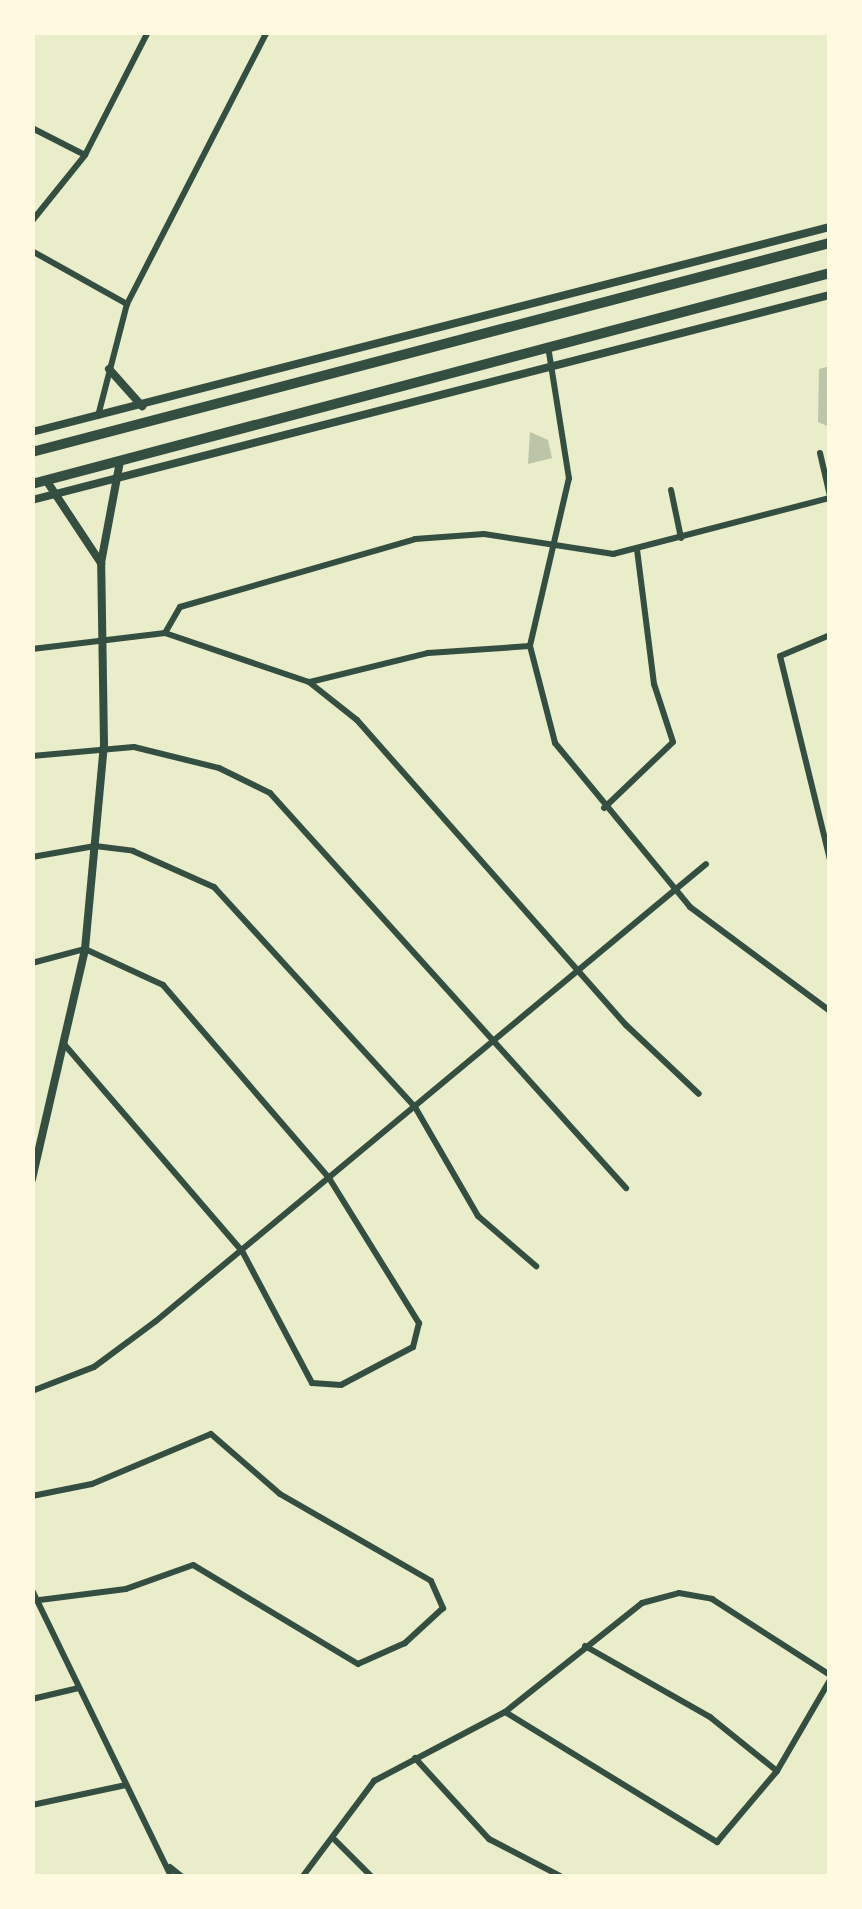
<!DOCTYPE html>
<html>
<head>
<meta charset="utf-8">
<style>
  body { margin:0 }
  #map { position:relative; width:862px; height:1909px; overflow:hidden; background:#e9edc9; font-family:"Public Sans",sans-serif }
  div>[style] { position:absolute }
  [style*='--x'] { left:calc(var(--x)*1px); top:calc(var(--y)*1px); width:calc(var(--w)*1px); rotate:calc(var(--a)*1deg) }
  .building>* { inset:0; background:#bcc5a7 }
  .minor>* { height:6px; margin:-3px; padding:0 3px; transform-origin:3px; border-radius:3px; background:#344e41 }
  .tertiary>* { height:8px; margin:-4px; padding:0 4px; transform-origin:4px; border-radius:4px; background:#344e41 }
  .secondary>* { height:8px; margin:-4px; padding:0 4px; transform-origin:4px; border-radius:4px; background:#344e41 }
  .trunk>* { height:10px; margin:-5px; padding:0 5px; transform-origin:5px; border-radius:5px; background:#344e41 }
  span { translate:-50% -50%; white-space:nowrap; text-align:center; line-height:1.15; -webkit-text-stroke:10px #fefae0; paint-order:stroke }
  .frame { position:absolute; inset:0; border:35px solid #fefae0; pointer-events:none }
</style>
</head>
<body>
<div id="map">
  <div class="building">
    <div style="clip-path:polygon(830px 366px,830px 427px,818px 422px,819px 369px)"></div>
    <div style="clip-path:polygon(530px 432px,548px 440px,552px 458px,528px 464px)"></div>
  </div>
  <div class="minor">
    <div style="--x:32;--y:128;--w:59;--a:27"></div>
    <div style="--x:32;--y:221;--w:85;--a:-51.2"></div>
    <div style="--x:85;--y:155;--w:138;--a:-62.9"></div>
    <div style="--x:32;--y:251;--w:109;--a:29.2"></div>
    <div style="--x:548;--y:346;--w:134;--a:81"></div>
    <div style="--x:569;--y:478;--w:172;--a:103.1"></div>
    <div style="--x:530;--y:646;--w:100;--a:75.5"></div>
    <div style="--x:555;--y:743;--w:212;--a:50.5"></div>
    <div style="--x:690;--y:907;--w:174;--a:36.6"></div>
    <div style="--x:98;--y:416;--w:116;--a:-75.5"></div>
    <div style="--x:127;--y:304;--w:306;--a:-62.8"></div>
    <div style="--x:820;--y:453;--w:44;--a:76.9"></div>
    <div style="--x:671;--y:490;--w:49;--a:78.2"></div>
    <div style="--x:165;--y:633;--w:30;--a:-60"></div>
    <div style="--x:180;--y:607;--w:245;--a:-16.1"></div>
    <div style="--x:415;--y:539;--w:69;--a:-4.1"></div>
    <div style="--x:484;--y:534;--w:131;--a:8.8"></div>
    <div style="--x:613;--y:554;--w:224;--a:-14.5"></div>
    <div style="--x:830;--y:635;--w:54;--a:157.2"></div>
    <div style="--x:780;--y:656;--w:210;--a:76.2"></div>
    <div style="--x:32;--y:649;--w:134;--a:-6.9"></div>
    <div style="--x:165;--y:633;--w:152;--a:18.8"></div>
    <div style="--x:309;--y:682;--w:61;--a:38.4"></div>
    <div style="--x:357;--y:720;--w:407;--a:48.6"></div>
    <div style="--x:626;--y:1025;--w:100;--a:43.4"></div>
    <div style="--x:310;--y:682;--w:122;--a:-13.8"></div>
    <div style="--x:428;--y:653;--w:102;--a:-3.9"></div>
    <div style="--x:32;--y:756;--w:102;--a:-5"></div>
    <div style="--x:134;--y:747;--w:88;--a:13.9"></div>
    <div style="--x:219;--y:768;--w:57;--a:26.1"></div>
    <div style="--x:270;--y:793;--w:532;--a:47.97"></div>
    <div style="--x:604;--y:808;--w:95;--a:-43.7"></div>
    <div style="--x:673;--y:742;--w:61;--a:-108.1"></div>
    <div style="--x:654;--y:684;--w:135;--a:-97.2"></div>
    <div style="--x:32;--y:857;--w:64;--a:-9.9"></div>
    <div style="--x:95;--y:846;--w:38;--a:7"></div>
    <div style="--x:133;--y:851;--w:89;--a:24"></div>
    <div style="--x:214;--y:887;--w:298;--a:47.6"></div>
    <div style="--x:415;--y:1107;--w:126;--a:60"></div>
    <div style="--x:478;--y:1216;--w:77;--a:40.8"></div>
    <div style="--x:32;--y:963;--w:55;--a:-14.8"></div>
    <div style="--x:85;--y:949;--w:86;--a:24.8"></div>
    <div style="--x:163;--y:985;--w:255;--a:49.3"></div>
    <div style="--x:329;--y:1178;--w:171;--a:58.2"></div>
    <div style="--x:419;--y:1323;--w:25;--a:104"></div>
    <div style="--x:413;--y:1347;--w:81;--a:152.2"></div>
    <div style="--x:341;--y:1385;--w:29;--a:-176"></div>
    <div style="--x:312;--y:1383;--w:149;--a:-117.9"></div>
    <div style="--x:242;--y:1251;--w:273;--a:-130.7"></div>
    <div style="--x:32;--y:1391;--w:66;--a:-21.2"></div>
    <div style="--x:94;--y:1367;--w:77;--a:-36.6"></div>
    <div style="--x:156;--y:1321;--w:715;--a:-39.72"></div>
    <div style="--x:32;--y:1496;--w:61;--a:-11.3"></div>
    <div style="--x:92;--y:1484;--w:129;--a:-22.8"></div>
    <div style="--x:211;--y:1434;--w:91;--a:41"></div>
    <div style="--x:280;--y:1494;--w:174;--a:29.9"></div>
    <div style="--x:431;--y:1581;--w:30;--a:66"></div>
    <div style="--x:443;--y:1608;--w:52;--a:137.4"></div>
    <div style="--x:405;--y:1643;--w:51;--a:155.9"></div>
    <div style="--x:358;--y:1664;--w:192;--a:-149"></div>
    <div style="--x:193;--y:1565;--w:71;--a:160.3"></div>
    <div style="--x:126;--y:1589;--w:95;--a:172.7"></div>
    <div style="--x:32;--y:1590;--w:318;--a:64.1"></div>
    <div style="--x:585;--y:1646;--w:144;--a:29.6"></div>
    <div style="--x:710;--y:1717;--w:86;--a:38.9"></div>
    <div style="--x:32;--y:1699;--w:48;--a:-13.2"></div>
    <div style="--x:505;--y:1712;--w:249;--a:31.5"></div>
    <div style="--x:717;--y:1842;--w:93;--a:-49.8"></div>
    <div style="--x:777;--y:1771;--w:105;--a:-59.8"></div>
    <div style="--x:415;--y:1758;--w:110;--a:47.6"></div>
    <div style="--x:489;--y:1839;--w:80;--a:27.5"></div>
    <div style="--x:32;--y:1805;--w:96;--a:-12"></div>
    <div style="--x:335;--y:1840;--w:51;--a:45"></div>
    <div style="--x:170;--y:1867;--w:14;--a:39"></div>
    <div style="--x:303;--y:1876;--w:119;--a:-53.2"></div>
    <div style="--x:374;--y:1781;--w:148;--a:-27.8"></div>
    <div style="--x:505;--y:1712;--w:175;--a:-38.5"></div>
    <div style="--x:642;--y:1603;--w:38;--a:-15"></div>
    <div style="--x:679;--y:1593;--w:34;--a:10"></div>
    <div style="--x:712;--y:1599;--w:140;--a:32.8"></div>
  </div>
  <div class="tertiary">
    <div style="--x:46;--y:480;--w:100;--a:56.5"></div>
    <div style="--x:32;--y:1179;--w:236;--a:-77"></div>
    <div style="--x:85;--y:949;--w:206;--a:-84.7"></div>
    <div style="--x:104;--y:744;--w:181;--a:-90.9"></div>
    <div style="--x:101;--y:563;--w:104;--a:-79.4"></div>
  </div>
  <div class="secondary">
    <div style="--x:109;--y:369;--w:50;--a:48.3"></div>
    <div style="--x:32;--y:432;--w:824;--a:-14.41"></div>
    <div style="--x:32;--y:500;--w:824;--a:-14.41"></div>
  </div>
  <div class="trunk">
    <div style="--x:32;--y:452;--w:825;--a:-14.68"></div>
    <div style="--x:32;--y:484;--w:825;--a:-14.81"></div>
  </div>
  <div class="frame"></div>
</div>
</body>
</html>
